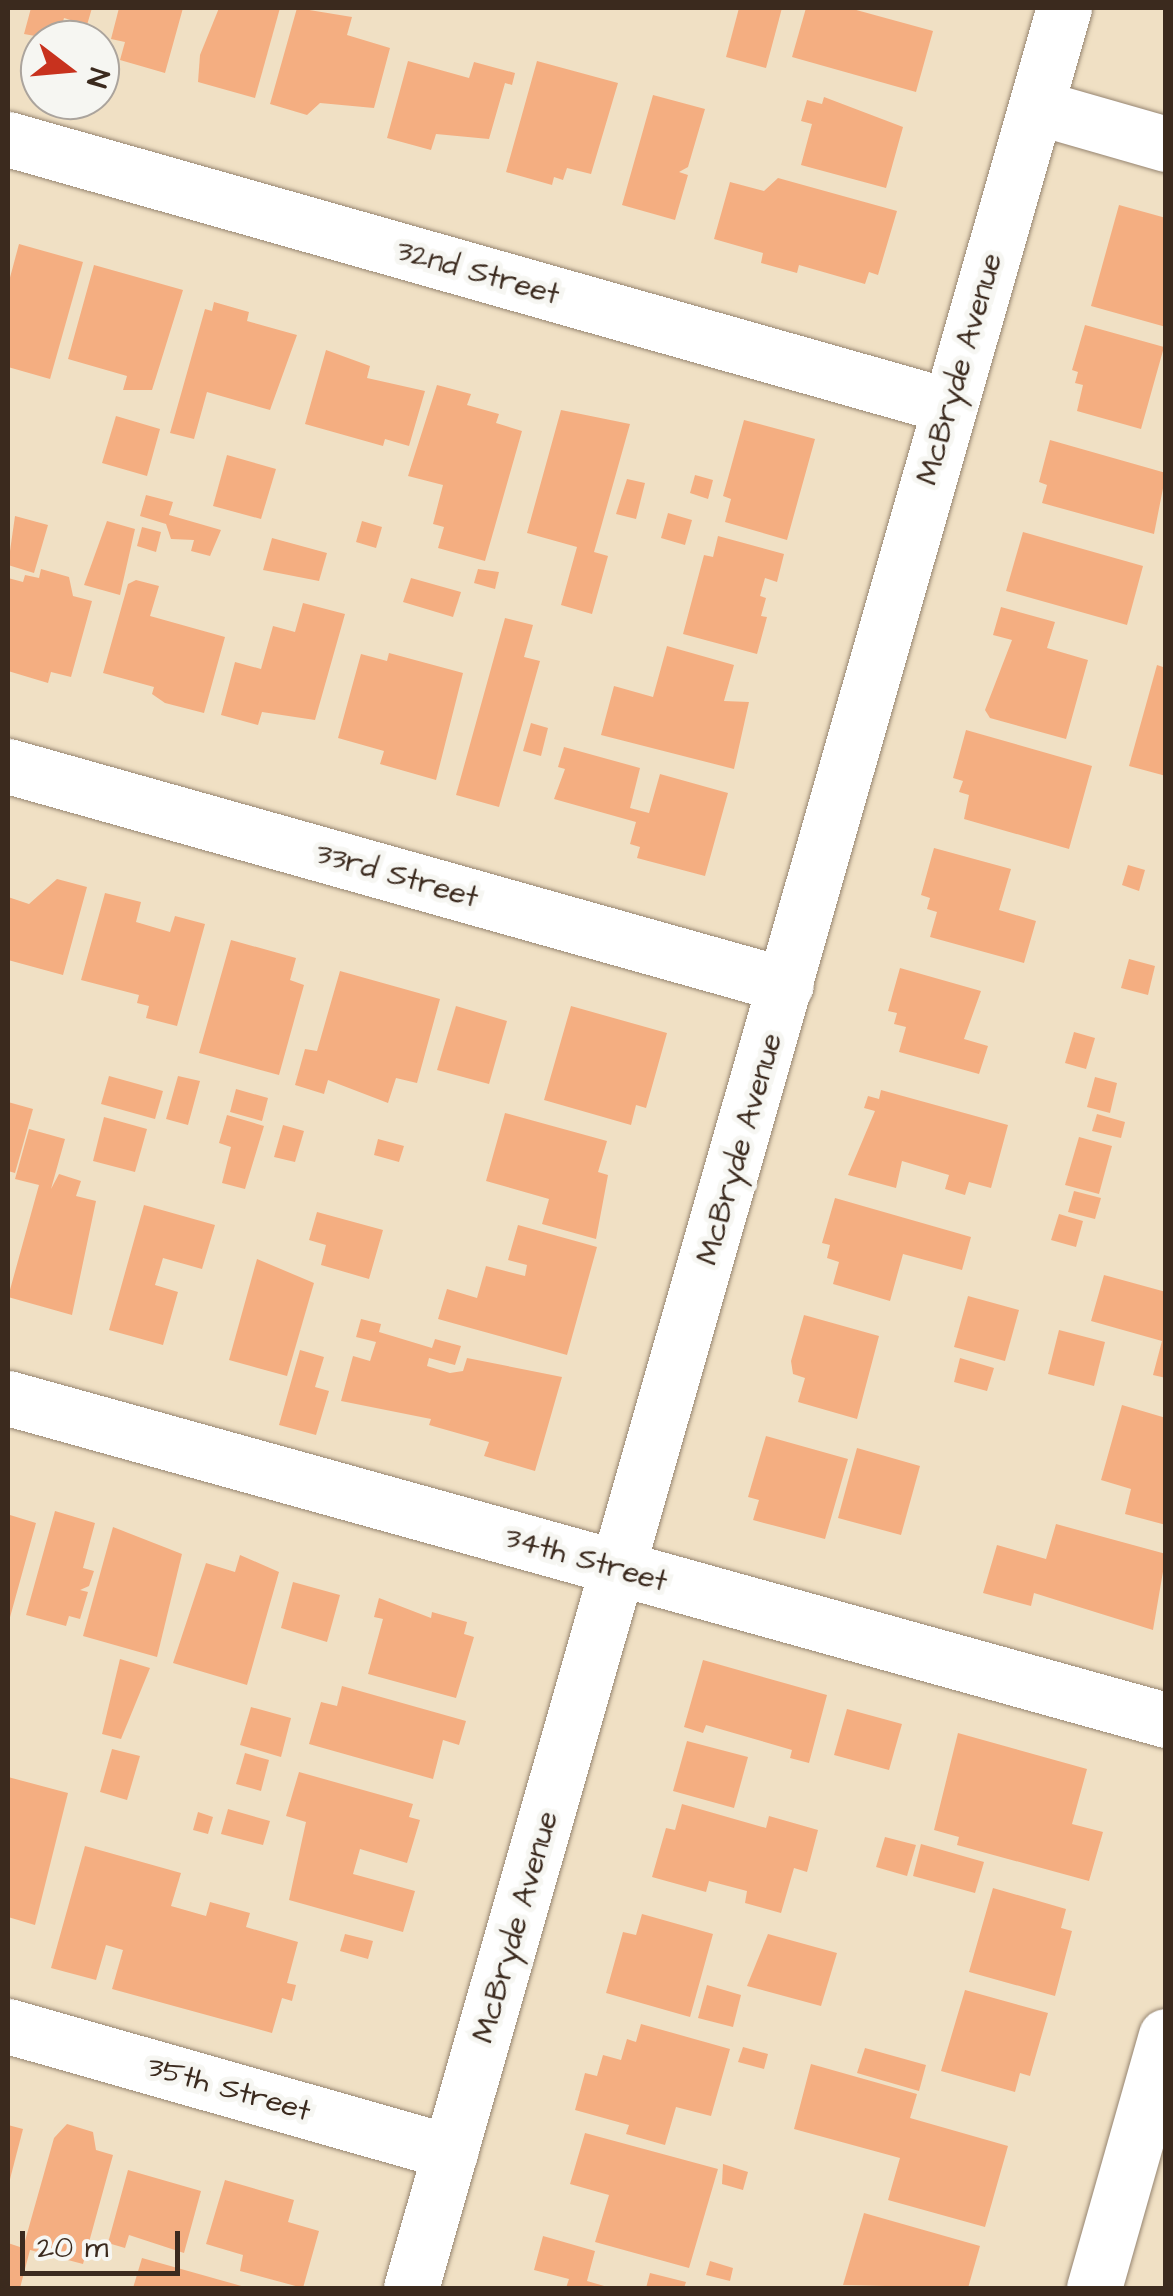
<!DOCTYPE html>
<html>
<head>
<meta charset="utf-8">
<style>
  body { margin:0 }
  #map { position:relative; width:1173px; height:2296px; overflow:hidden; background:#f0e0c4; font-family:"Architects Daughter",sans-serif }
  div>[style] { position:absolute }
  [style*='--x'] { left:calc(var(--x)*1px); top:calc(var(--y)*1px); width:calc(var(--w)*1px); rotate:calc(var(--a)*1deg) }
  .building>* { inset:0; background:#f4ae81 }
  .roads { filter:drop-shadow(0 0 2px #968571) drop-shadow(0 0 2px #968571) }
  .minor>* { height:55px; margin:-27.5px; padding:0 27.5px; transform-origin:27.5px; border-radius:27.5px; background:#fff }
  span { translate:-50% -50%; white-space:nowrap; text-align:center; line-height:1.15; -webkit-text-stroke:10px #f6f6f2; paint-order:stroke }
  .street-label { font-size:30px; color:#3b2a1e }
  .frame { position:absolute; inset:0; border:10px solid #3b2a1e; pointer-events:none }
  .north { position:absolute; left:20px; top:20px; width:100px; height:100px; box-sizing:border-box; background:#f6f6f2; border:2px solid #aba49d; border-radius:50%; rotate:106deg; font-size:28px; font-weight:700; line-height:40px; text-align:center; color:#3b2a1e }
  .north::after { content:''; display:block; margin:auto; width:35px; height:45px; background:#c8321e; clip-path:polygon(50% 0,100% 100%,50% 72%,0 100%) }
  .scale { position:absolute; left:20px; top:2231px; width:160px; height:45px; box-sizing:border-box; border:5px solid #3b2a1e; border-top:0; padding-left:12px; font-size:30px; line-height:35px; white-space:nowrap; color:#3b2a1e; -webkit-text-stroke:8px #f6f6f2; paint-order:stroke }
</style>
</head>
<body>
<div id="map">
  <div class="building">
    <div style="clip-path:polygon(31px 8px,92px 8px,87px 25px,64px 18px,58px 40px,24px 34px)"></div>
    <div style="clip-path:polygon(119px 8px,183px 8px,165px 73px,120px 60px,125px 42px,111px 39px)"></div>
    <div style="clip-path:polygon(219px 8px,280px 8px,255px 98px,198px 82px,200px 55px)"></div>
    <div style="clip-path:polygon(297px 8px,352px 17px,347px 35px,390px 48px,374px 108px,320px 103px,307px 115px,270px 104px)"></div>
    <div style="clip-path:polygon(739px 8px,782px 8px,766px 68px,726px 57px)"></div>
    <div style="clip-path:polygon(806px 8px,849px 8px,933px 31px,916px 92px,792px 57px)"></div>
    <div style="clip-path:polygon(408px 61px,469px 78px,474px 62px,515px 73px,512px 85px,505px 83px,489px 139px,436px 134px,431px 150px,387px 138px)"></div>
    <div style="clip-path:polygon(537px 61px,618px 83px,591px 174px,567px 168px,563px 180px,554px 177px,552px 185px,506px 172px)"></div>
    <div style="clip-path:polygon(653px 95px,705px 109px,688px 167px,679px 172px,688px 175px,675px 220px,622px 205px)"></div>
    <div style="clip-path:polygon(824px 97px,903px 127px,886px 188px,801px 165px,812px 124px,801px 121px,807px 100px,822px 104px)"></div>
    <div style="clip-path:polygon(778px 178px,897px 211px,878px 275px,869px 272px,865px 284px,799px 265px,797px 273px,761px 263px,763px 253px,714px 239px,730px 182px,764px 191px)"></div>
    <div style="clip-path:polygon(1119px 205px,1166px 218px,1166px 327px,1091px 306px)"></div>
    <div style="clip-path:polygon(19px 244px,83px 262px,50px 379px,8px 367px,8px 285px)"></div>
    <div style="clip-path:polygon(94px 265px,183px 290px,152px 390px,123px 390px,127px 376px,68px 359px)"></div>
    <div style="clip-path:polygon(214px 302px,249px 312px,247px 321px,297px 335px,270px 410px,207px 392px,194px 439px,170px 433px,205px 309px,212px 311px)"></div>
    <div style="clip-path:polygon(1085px 325px,1164px 347px,1141px 429px,1077px 411px,1083px 385px,1075px 383px,1078px 372px,1072px 370px)"></div>
    <div style="clip-path:polygon(326px 350px,370px 366px,367px 378px,425px 391px,409px 446px,385px 439px,383px 446px,305px 424px)"></div>
    <div style="clip-path:polygon(437px 385px,471px 394px,467px 405px,499px 414px,496px 423px,522px 431px,485px 561px,438px 548px,444px 527px,433px 524px,443px 485px,408px 476px)"></div>
    <div style="clip-path:polygon(561px 410px,630px 424px,594px 552px,608px 556px,592px 614px,561px 605px,577px 547px,527px 533px)"></div>
    <div style="clip-path:polygon(116px 416px,160px 429px,147px 476px,102px 463px)"></div>
    <div style="clip-path:polygon(744px 420px,815px 439px,787px 540px,725px 522px,731px 499px,723px 496px)"></div>
    <div style="clip-path:polygon(1050px 440px,1166px 473px,1154px 534px,1042px 503px,1047px 485px,1039px 482px)"></div>
    <div style="clip-path:polygon(227px 455px,276px 469px,261px 519px,213px 506px)"></div>
    <div style="clip-path:polygon(695px 475px,713px 480px,708px 499px,690px 493px)"></div>
    <div style="clip-path:polygon(627px 479px,645px 483px,636px 519px,616px 514px)"></div>
    <div style="clip-path:polygon(146px 495px,173px 502px,169px 515px,221px 530px,210px 556px,191px 551px,194px 540px,171px 539px,166px 524px,140px 516px)"></div>
    <div style="clip-path:polygon(668px 513px,692px 520px,685px 545px,661px 538px)"></div>
    <div style="clip-path:polygon(15px 516px,48px 525px,34px 573px,8px 565px)"></div>
    <div style="clip-path:polygon(107px 521px,135px 529px,120px 595px,84px 585px)"></div>
    <div style="clip-path:polygon(362px 521px,382px 527px,376px 548px,356px 542px)"></div>
    <div style="clip-path:polygon(142px 527px,161px 532px,156px 552px,137px 546px)"></div>
    <div style="clip-path:polygon(1023px 532px,1143px 566px,1127px 625px,1006px 591px)"></div>
    <div style="clip-path:polygon(718px 536px,784px 554px,777px 582px,765px 578px,760px 596px,766px 598px,761px 616px,767px 617px,757px 654px,683px 634px,704px 555px,713px 557px)"></div>
    <div style="clip-path:polygon(272px 538px,327px 553px,319px 581px,263px 570px)"></div>
    <div style="clip-path:polygon(41px 569px,69px 577px,73px 596px,92px 601px,71px 677px,51px 672px,48px 683px,8px 671px,8px 578px,23px 582px,25px 575px,39px 578px)"></div>
    <div style="clip-path:polygon(478px 569px,499px 572px,495px 589px,474px 583px)"></div>
    <div style="clip-path:polygon(411px 578px,461px 592px,453px 617px,403px 602px)"></div>
    <div style="clip-path:polygon(136px 580px,159px 586px,150px 616px,225px 637px,204px 713px,165px 703px,152px 694px,154px 687px,103px 673px,128px 584px)"></div>
    <div style="clip-path:polygon(303px 603px,345px 614px,315px 720px,262px 712px,258px 725px,221px 715px,235px 662px,261px 669px,273px 626px,295px 632px)"></div>
    <div style="clip-path:polygon(1001px 607px,1055px 622px,1047px 648px,1088px 660px,1066px 739px,990px 718px,985px 710px,1012px 640px,993px 635px)"></div>
    <div style="clip-path:polygon(505px 618px,533px 625px,524px 657px,540px 661px,499px 807px,456px 795px)"></div>
    <div style="clip-path:polygon(667px 646px,734px 665px,724px 701px,749px 702px,734px 769px,601px 735px,614px 686px,653px 697px)"></div>
    <div style="clip-path:polygon(389px 653px,463px 673px,436px 780px,380px 764px,384px 751px,338px 738px,361px 654px,387px 661px)"></div>
    <div style="clip-path:polygon(1157px 665px,1166px 668px,1166px 776px,1129px 766px)"></div>
    <div style="clip-path:polygon(531px 723px,548px 728px,541px 756px,523px 751px)"></div>
    <div style="clip-path:polygon(966px 730px,1092px 766px,1069px 849px,964px 819px,969px 795px,959px 792px,963px 781px,953px 778px)"></div>
    <div style="clip-path:polygon(564px 747px,640px 768px,630px 808px,649px 813px,660px 774px,728px 793px,705px 876px,637px 858px,640px 847px,630px 844px,636px 822px,554px 799px,565px 769px,558px 767px)"></div>
    <div style="clip-path:polygon(934px 848px,1011px 869px,999px 910px,1036px 921px,1024px 963px,930px 937px,937px 912px,927px 909px,930px 898px,921px 895px)"></div>
    <div style="clip-path:polygon(1128px 865px,1145px 870px,1139px 891px,1122px 885px)"></div>
    <div style="clip-path:polygon(57px 879px,87px 887px,63px 975px,8px 960px,8px 897px,29px 904px)"></div>
    <div style="clip-path:polygon(105px 893px,141px 902px,136px 922px,170px 932px,175px 916px,205px 924px,177px 1026px,146px 1018px,149px 1006px,137px 1003px,139px 995px,81px 980px)"></div>
    <div style="clip-path:polygon(231px 940px,296px 958px,290px 980px,304px 985px,279px 1075px,199px 1053px)"></div>
    <div style="clip-path:polygon(1129px 959px,1155px 966px,1148px 995px,1121px 988px)"></div>
    <div style="clip-path:polygon(900px 968px,981px 991px,964px 1039px,988px 1046px,979px 1074px,899px 1052px,906px 1027px,894px 1024px,897px 1013px,888px 1011px)"></div>
    <div style="clip-path:polygon(340px 971px,440px 999px,417px 1083px,396px 1078px,388px 1103px,328px 1080px,324px 1094px,295px 1085px,305px 1049px,317px 1051px)"></div>
    <div style="clip-path:polygon(456px 1006px,507px 1021px,489px 1084px,437px 1070px)"></div>
    <div style="clip-path:polygon(571px 1006px,667px 1033px,646px 1108px,636px 1105px,631px 1125px,544px 1100px)"></div>
    <div style="clip-path:polygon(1074px 1032px,1095px 1038px,1086px 1069px,1065px 1063px)"></div>
    <div style="clip-path:polygon(109px 1076px,163px 1091px,155px 1119px,101px 1104px)"></div>
    <div style="clip-path:polygon(178px 1076px,200px 1081px,188px 1125px,166px 1119px)"></div>
    <div style="clip-path:polygon(1095px 1077px,1117px 1083px,1110px 1113px,1087px 1107px)"></div>
    <div style="clip-path:polygon(236px 1089px,268px 1098px,262px 1121px,230px 1112px)"></div>
    <div style="clip-path:polygon(881px 1090px,1008px 1125px,991px 1188px,969px 1182px,965px 1195px,945px 1189px,949px 1175px,902px 1161px,896px 1188px,848px 1175px,875px 1111px,864px 1108px,868px 1096px,879px 1099px)"></div>
    <div style="clip-path:polygon(8px 1102px,33px 1109px,15px 1173px,8px 1171px)"></div>
    <div style="clip-path:polygon(505px 1113px,607px 1141px,598px 1172px,608px 1175px,596px 1239px,542px 1224px,549px 1199px,486px 1181px)"></div>
    <div style="clip-path:polygon(1097px 1114px,1125px 1122px,1121px 1138px,1092px 1131px)"></div>
    <div style="clip-path:polygon(227px 1115px,264px 1126px,245px 1189px,222px 1183px,231px 1147px,219px 1143px)"></div>
    <div style="clip-path:polygon(104px 1117px,147px 1129px,135px 1172px,93px 1161px)"></div>
    <div style="clip-path:polygon(283px 1125px,304px 1131px,295px 1162px,274px 1157px)"></div>
    <div style="clip-path:polygon(29px 1129px,65px 1139px,51px 1189px,59px 1174px,81px 1181px,76px 1196px,96px 1201px,72px 1315px,8px 1297px,39px 1185px,15px 1179px)"></div>
    <div style="clip-path:polygon(1079px 1137px,1112px 1146px,1099px 1194px,1065px 1185px)"></div>
    <div style="clip-path:polygon(378px 1139px,404px 1146px,399px 1162px,374px 1155px)"></div>
    <div style="clip-path:polygon(1074px 1191px,1101px 1198px,1095px 1219px,1068px 1212px)"></div>
    <div style="clip-path:polygon(835px 1198px,971px 1237px,962px 1270px,903px 1254px,890px 1301px,833px 1284px,839px 1262px,827px 1258px,830px 1245px,822px 1243px)"></div>
    <div style="clip-path:polygon(144px 1205px,215px 1225px,202px 1269px,163px 1258px,155px 1285px,178px 1292px,163px 1345px,109px 1330px)"></div>
    <div style="clip-path:polygon(317px 1212px,383px 1230px,369px 1279px,321px 1265px,326px 1245px,309px 1240px)"></div>
    <div style="clip-path:polygon(1059px 1214px,1083px 1221px,1076px 1247px,1051px 1240px)"></div>
    <div style="clip-path:polygon(518px 1225px,597px 1247px,567px 1355px,438px 1319px,447px 1289px,477px 1298px,486px 1266px,525px 1276px,527px 1265px,508px 1260px)"></div>
    <div style="clip-path:polygon(257px 1259px,314px 1283px,287px 1376px,229px 1360px)"></div>
    <div style="clip-path:polygon(1104px 1275px,1166px 1292px,1166px 1378px,1153px 1375px,1162px 1341px,1091px 1321px)"></div>
    <div style="clip-path:polygon(968px 1296px,1019px 1310px,1005px 1361px,954px 1347px)"></div>
    <div style="clip-path:polygon(804px 1315px,879px 1336px,857px 1419px,798px 1402px,805px 1378px,793px 1374px,791px 1361px)"></div>
    <div style="clip-path:polygon(361px 1319px,381px 1324px,379px 1332px,432px 1348px,435px 1339px,461px 1346px,455px 1365px,429px 1358px,427px 1366px,450px 1373px,463px 1371px,467px 1358px,562px 1377px,535px 1471px,484px 1456px,489px 1442px,429px 1425px,431px 1419px,341px 1401px,353px 1356px,370px 1361px,376px 1342px,356px 1337px)"></div>
    <div style="clip-path:polygon(1059px 1330px,1105px 1342px,1094px 1386px,1048px 1374px)"></div>
    <div style="clip-path:polygon(300px 1350px,324px 1357px,315px 1387px,329px 1391px,316px 1435px,279px 1425px)"></div>
    <div style="clip-path:polygon(960px 1358px,994px 1368px,987px 1391px,954px 1382px)"></div>
    <div style="clip-path:polygon(1122px 1405px,1166px 1418px,1166px 1525px,1125px 1514px,1131px 1489px,1101px 1480px)"></div>
    <div style="clip-path:polygon(766px 1436px,848px 1459px,825px 1539px,753px 1520px,759px 1500px,748px 1497px)"></div>
    <div style="clip-path:polygon(857px 1448px,920px 1466px,901px 1535px,838px 1518px)"></div>
    <div style="clip-path:polygon(8px 1505px,10px 1515px,36px 1523px,9px 1621px)"></div>
    <div style="clip-path:polygon(55px 1511px,95px 1523px,83px 1568px,94px 1571px,89px 1586px,80px 1590px,88px 1592px,80px 1619px,69px 1616px,66px 1626px,26px 1615px)"></div>
    <div style="clip-path:polygon(1056px 1524px,1166px 1554px,1153px 1630px,1034px 1593px,1031px 1606px,983px 1593px,997px 1545px,1046px 1559px)"></div>
    <div style="clip-path:polygon(113px 1527px,182px 1554px,157px 1657px,83px 1636px)"></div>
    <div style="clip-path:polygon(240px 1555px,279px 1572px,247px 1685px,173px 1663px,206px 1563px,235px 1572px)"></div>
    <div style="clip-path:polygon(293px 1582px,340px 1595px,327px 1642px,281px 1628px)"></div>
    <div style="clip-path:polygon(379px 1598px,431px 1618px,432px 1612px,467px 1622px,464px 1634px,474px 1637px,456px 1698px,368px 1674px,383px 1619px,374px 1617px)"></div>
    <div style="clip-path:polygon(120px 1659px,150px 1668px,121px 1739px,102px 1734px)"></div>
    <div style="clip-path:polygon(703px 1660px,827px 1695px,809px 1763px,790px 1758px,792px 1750px,706px 1725px,703px 1733px,684px 1727px)"></div>
    <div style="clip-path:polygon(342px 1686px,466px 1721px,459px 1745px,443px 1740px,433px 1779px,309px 1744px,321px 1702px,337px 1706px)"></div>
    <div style="clip-path:polygon(251px 1707px,291px 1718px,281px 1757px,240px 1745px)"></div>
    <div style="clip-path:polygon(847px 1709px,902px 1724px,889px 1770px,834px 1755px)"></div>
    <div style="clip-path:polygon(958px 1733px,1087px 1769px,1072px 1824px,1103px 1832px,1089px 1881px,957px 1845px,959px 1837px,934px 1830px)"></div>
    <div style="clip-path:polygon(687px 1741px,748px 1757px,734px 1808px,673px 1791px)"></div>
    <div style="clip-path:polygon(112px 1749px,140px 1756px,127px 1800px,100px 1792px)"></div>
    <div style="clip-path:polygon(245px 1753px,269px 1760px,261px 1791px,236px 1784px)"></div>
    <div style="clip-path:polygon(299px 1772px,413px 1804px,409px 1817px,420px 1820px,407px 1863px,360px 1849px,353px 1874px,415px 1891px,403px 1932px,289px 1900px,306px 1822px,286px 1816px)"></div>
    <div style="clip-path:polygon(8px 1777px,68px 1793px,35px 1925px,8px 1917px)"></div>
    <div style="clip-path:polygon(682px 1804px,766px 1828px,769px 1816px,818px 1830px,807px 1872px,794px 1868px,781px 1913px,745px 1903px,747px 1891px,709px 1881px,706px 1892px,652px 1877px,666px 1828px,675px 1830px)"></div>
    <div style="clip-path:polygon(228px 1809px,270px 1821px,263px 1845px,221px 1834px)"></div>
    <div style="clip-path:polygon(198px 1812px,213px 1817px,208px 1834px,193px 1830px)"></div>
    <div style="clip-path:polygon(885px 1837px,916px 1845px,907px 1876px,876px 1867px)"></div>
    <div style="clip-path:polygon(921px 1844px,984px 1862px,975px 1893px,913px 1876px)"></div>
    <div style="clip-path:polygon(85px 1846px,181px 1873px,171px 1906px,206px 1916px,210px 1902px,250px 1913px,246px 1927px,298px 1942px,287px 1983px,296px 1985px,292px 2001px,282px 1998px,272px 2033px,112px 1989px,123px 1950px,106px 1945px,96px 1980px,51px 1968px)"></div>
    <div style="clip-path:polygon(993px 1888px,1066px 1909px,1061px 1928px,1072px 1931px,1055px 1996px,969px 1972px)"></div>
    <div style="clip-path:polygon(642px 1914px,713px 1934px,690px 2017px,606px 1993px,623px 1932px,636px 1935px)"></div>
    <div style="clip-path:polygon(345px 1934px,373px 1941px,368px 1959px,340px 1951px)"></div>
    <div style="clip-path:polygon(768px 1934px,837px 1953px,821px 2006px,747px 1986px)"></div>
    <div style="clip-path:polygon(707px 1985px,741px 1995px,733px 2027px,698px 2018px)"></div>
    <div style="clip-path:polygon(965px 1990px,1048px 2013px,1030px 2076px,1020px 2073px,1015px 2092px,941px 2071px)"></div>
    <div style="clip-path:polygon(641px 2024px,730px 2049px,711px 2116px,676px 2107px,665px 2145px,626px 2134px,629px 2125px,575px 2110px,585px 2073px,597px 2076px,603px 2055px,621px 2060px,627px 2039px,636px 2042px)"></div>
    <div style="clip-path:polygon(743px 2047px,768px 2054px,764px 2069px,738px 2062px)"></div>
    <div style="clip-path:polygon(865px 2048px,926px 2065px,919px 2091px,857px 2073px)"></div>
    <div style="clip-path:polygon(811px 2064px,917px 2094px,910px 2118px,1008px 2146px,985px 2227px,888px 2200px,900px 2158px,794px 2129px)"></div>
    <div style="clip-path:polygon(67px 2124px,93px 2132px,96px 2150px,113px 2155px,83px 2264px,30px 2250px,20px 2288px,8px 2288px,8px 2243px,23px 2248px,54px 2138px)"></div>
    <div style="clip-path:polygon(8px 2125px,23px 2129px,9px 2183px,8px 2182px)"></div>
    <div style="clip-path:polygon(585px 2133px,718px 2169px,689px 2268px,595px 2242px,609px 2195px,570px 2184px)"></div>
    <div style="clip-path:polygon(723px 2164px,748px 2172px,743px 2190px,722px 2184px)"></div>
    <div style="clip-path:polygon(128px 2170px,201px 2191px,184px 2253px,129px 2235px,125px 2248px,108px 2243px)"></div>
    <div style="clip-path:polygon(225px 2180px,294px 2200px,288px 2222px,319px 2231px,303px 2288px,240px 2271px,243px 2255px,206px 2244px)"></div>
    <div style="clip-path:polygon(864px 2213px,980px 2246px,968px 2288px,843px 2285px)"></div>
    <div style="clip-path:polygon(543px 2236px,595px 2251px,587px 2281px,611px 2288px,566px 2288px,569px 2279px,534px 2270px)"></div>
    <div style="clip-path:polygon(142px 2258px,245px 2287px,245px 2288px,133px 2288px)"></div>
    <div style="clip-path:polygon(710px 2261px,733px 2268px,730px 2281px,706px 2275px)"></div>
    <div style="clip-path:polygon(650px 2273px,686px 2282px,684px 2288px,646px 2288px)"></div>
  </div>
  <div class="roads">
    <div class="minor">
      <div style="--x:1037;--y:107;--w:134;--a:16"></div>
      <div style="--x:8;--y:139;--w:978;--a:15.84"></div>
      <div style="--x:8;--y:766;--w:808;--a:15.72"></div>
      <div style="--x:8;--y:1398;--w:1202;--a:15.54"></div>
      <div style="--x:8;--y:2026;--w:460;--a:15.9"></div>
      <div style="--x:411;--y:2288;--w:2372;--a:-74.02"></div>
      <div style="--x:1094;--y:2288;--w:262;--a:-74.1"></div>
    </div>
  </div>
  <div class="street-label">
    <span style="left:478px;top:273px;rotate:16deg">32nd Street</span>
    <span style="left:960px;top:369px;rotate:-74deg">McBryde Avenue</span>
    <span style="left:397px;top:876px;rotate:16deg">33rd Street</span>
    <span style="left:740px;top:1149px;rotate:-74deg">McBryde Avenue</span>
    <span style="left:586px;top:1560px;rotate:16deg">34th Street</span>
    <span style="left:516px;top:1927px;rotate:-74deg">McBryde Avenue</span>
    <span style="left:229px;top:2089px;rotate:16deg">35th Street</span>
  </div>
  <div class="frame"></div>
  <div class="north">N</div>
  <div class="scale">20 m</div>
</div>
</body>
</html>
